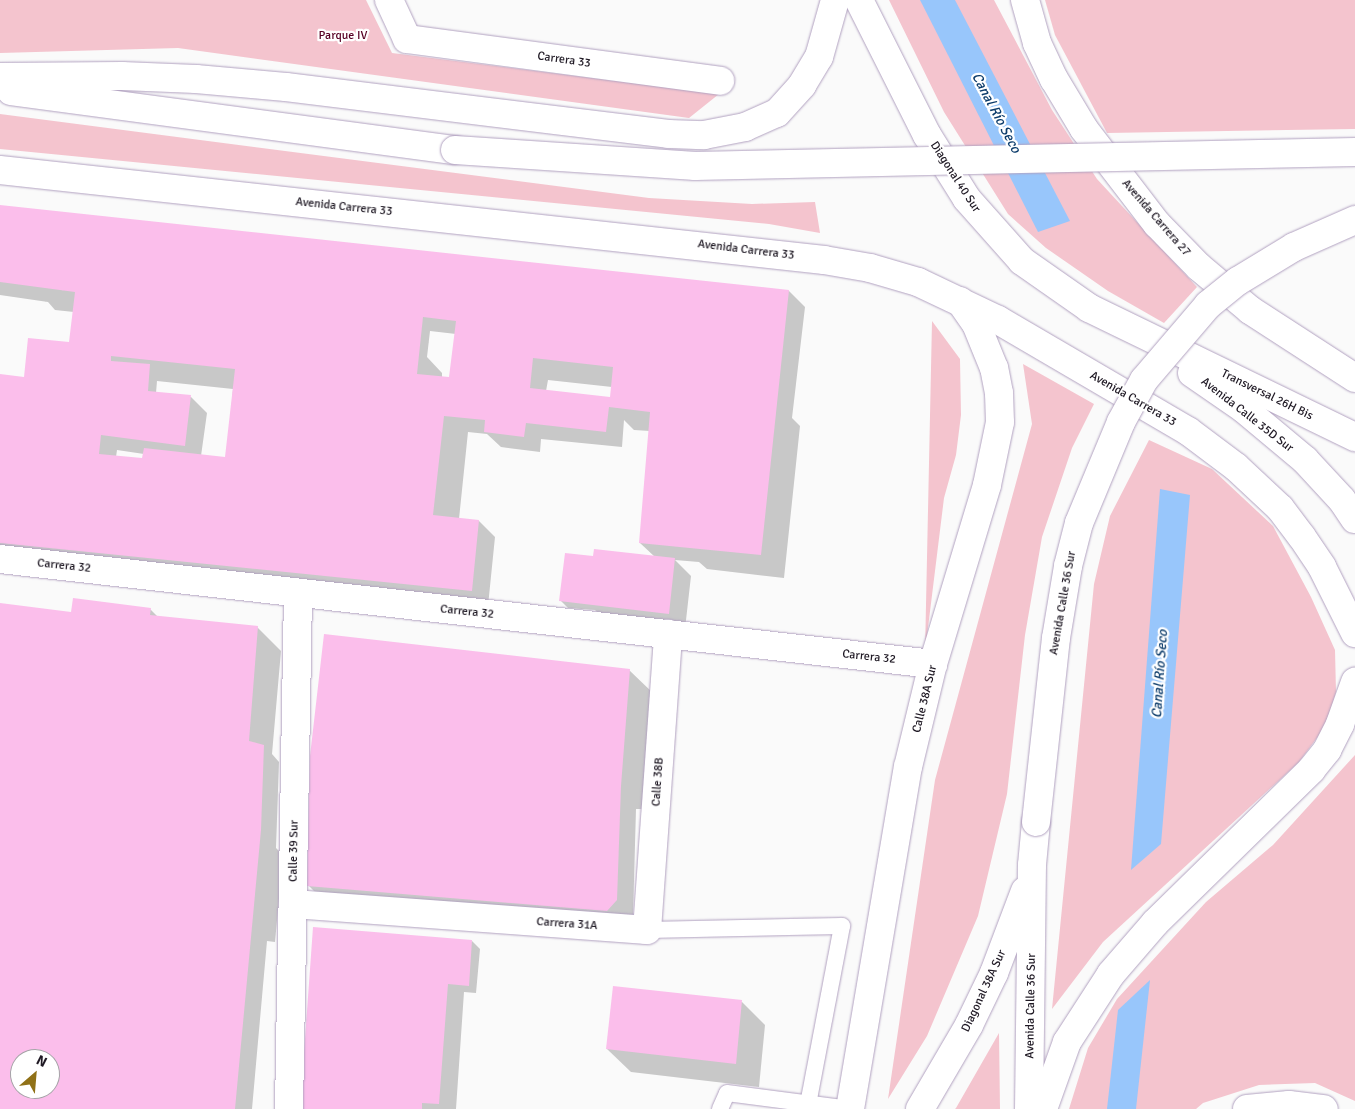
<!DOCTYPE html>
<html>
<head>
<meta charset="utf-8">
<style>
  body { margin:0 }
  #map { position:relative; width:1355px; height:1109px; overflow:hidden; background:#fafafa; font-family:Signika,sans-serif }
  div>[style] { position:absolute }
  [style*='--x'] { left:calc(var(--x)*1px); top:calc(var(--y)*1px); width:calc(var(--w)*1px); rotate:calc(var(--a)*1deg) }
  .green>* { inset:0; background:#f4c4ce }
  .water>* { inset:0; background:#98c6fb }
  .shadow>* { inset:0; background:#0003 }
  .building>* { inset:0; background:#fbbeeb }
  .roads { filter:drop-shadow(0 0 1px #b1a1c0) drop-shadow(0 0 1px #b1a1c0) }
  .lane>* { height:16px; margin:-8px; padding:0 8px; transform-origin:8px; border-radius:8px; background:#fff }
  .street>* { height:28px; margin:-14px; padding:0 14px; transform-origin:14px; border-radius:14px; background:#fff }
  .secondary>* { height:28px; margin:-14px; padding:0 14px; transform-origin:14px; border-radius:14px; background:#fff }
  .bridges { filter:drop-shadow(0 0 1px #b1a1c0) drop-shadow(0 0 1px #b1a1c0) }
  .secondary-bridge>* { height:28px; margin:-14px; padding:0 14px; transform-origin:14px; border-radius:14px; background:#fff }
  span { translate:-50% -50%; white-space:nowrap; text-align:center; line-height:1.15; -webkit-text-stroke:4.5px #fff; paint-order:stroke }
  .park-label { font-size:12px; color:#570024 }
  .street-label { font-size:12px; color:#1f1924 }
  .water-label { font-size:14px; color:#0c3c6b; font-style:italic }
  .north { position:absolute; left:10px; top:1049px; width:50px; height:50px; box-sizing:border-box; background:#fff; border:1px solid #a5a3a7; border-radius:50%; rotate:27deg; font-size:14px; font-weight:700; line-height:20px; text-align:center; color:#1f1924 }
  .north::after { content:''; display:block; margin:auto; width:18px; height:22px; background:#907117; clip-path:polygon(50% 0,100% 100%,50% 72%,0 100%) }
</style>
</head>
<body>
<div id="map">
  <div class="green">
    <div style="clip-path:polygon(0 0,366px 0,392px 53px,719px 94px,689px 118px,178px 48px,0 53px)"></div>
    <div style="clip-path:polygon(889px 0,994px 0,1052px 110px,1097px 179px,1197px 287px,1164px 323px,1108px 291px,1046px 248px,1008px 214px,944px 112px)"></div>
    <div style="clip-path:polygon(1045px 0,1355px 0,1355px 129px,1107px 133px,1055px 35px)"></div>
    <div style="clip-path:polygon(0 114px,649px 198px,752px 204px,815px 202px,820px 233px,769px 224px,0 149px)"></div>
    <div style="clip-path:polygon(932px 321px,960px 359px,961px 415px,956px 455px,944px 498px,925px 652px)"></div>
    <div style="clip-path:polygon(1023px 364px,1094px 404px,1072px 448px,1042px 537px,1025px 635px,1007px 794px,978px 916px,927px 1036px,888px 1099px,935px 780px,1032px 424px)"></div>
    <div style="clip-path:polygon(1149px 440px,1212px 469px,1273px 526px,1311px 597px,1335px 650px,1336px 692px,1328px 723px,1299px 762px,1103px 942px,1052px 1009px,1094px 584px,1110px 516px)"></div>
    <div style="clip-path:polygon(1355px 755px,1355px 1101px,1315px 1083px,1259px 1085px,1203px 1103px,1196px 1109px,1069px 1109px,1088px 1048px,1117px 999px,1206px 902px,1273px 845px)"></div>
    <div style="clip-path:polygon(999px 1033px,1000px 1109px,955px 1109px,956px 1108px)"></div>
  </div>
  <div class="water">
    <div style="clip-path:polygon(920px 0,955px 0,1070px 221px,1038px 232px)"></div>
    <div style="clip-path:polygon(1160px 489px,1190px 495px,1161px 844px,1131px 870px)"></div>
    <div style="clip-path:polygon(1150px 980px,1136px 1109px,1107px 1109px,1118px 1010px)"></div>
  </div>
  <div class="shadow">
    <div style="clip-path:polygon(evenodd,0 207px,789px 291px,805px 307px,792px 418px,800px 426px,784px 578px,707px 569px,699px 562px,675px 560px,691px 576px,685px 629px,605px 620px,595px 610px,568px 608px,560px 600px,593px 557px,655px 557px,640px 543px,650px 431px,634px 430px,624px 420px,622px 447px,541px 439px,540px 452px,501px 447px,487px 434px,468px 432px,459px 519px,479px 521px,495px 537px,488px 606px,0 564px,0 375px,25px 379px,70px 343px,74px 312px,55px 310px,48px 302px,0 295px,0 207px,430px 331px,456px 334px,450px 380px,442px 378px,442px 373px,427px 357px,430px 331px,0 207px,548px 380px,612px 387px,611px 400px,546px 391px,548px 380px,0 207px,157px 381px,233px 389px,227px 459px,201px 456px,207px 413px,191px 397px,156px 393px,157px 381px,0 207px,117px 450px,144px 454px,144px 460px,116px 457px,117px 450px)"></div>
    <div style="clip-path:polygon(evenodd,0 604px,71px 613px,150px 609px,158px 617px,257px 627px,281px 651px,272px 754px,279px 762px,276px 848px,283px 855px,275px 942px,267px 941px,252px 1109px,0 1109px,0 604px,20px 1059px,50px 1059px,50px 1089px,20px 1089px,20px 1059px)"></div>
    <div style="clip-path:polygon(629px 670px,653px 693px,644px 809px,636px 809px,633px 917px,325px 902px,309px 886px)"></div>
    <div style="clip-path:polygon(472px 941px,480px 949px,476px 993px,464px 992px,456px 1109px,302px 1109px)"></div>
    <div style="clip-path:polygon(614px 987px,742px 1002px,765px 1025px,759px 1087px,631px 1072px,607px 1049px)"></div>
  </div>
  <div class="building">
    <div style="clip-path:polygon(evenodd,0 205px,789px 290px,761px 555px,639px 543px,650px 412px,609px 407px,606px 432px,526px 423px,524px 437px,484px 432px,485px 420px,444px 416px,433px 515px,479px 520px,472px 591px,0 543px,0 374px,24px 377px,28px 338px,69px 342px,75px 292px,0 282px,0 205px,423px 317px,456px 321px,449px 377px,417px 374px,423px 317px,0 205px,111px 356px,235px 369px,225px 457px,144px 448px,142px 458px,99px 454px,101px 435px,185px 446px,191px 395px,148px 391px,150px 364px,111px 361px,111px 356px,0 205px,533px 358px,613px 367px,610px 397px,530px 388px,533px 358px)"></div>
    <div style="clip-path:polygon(594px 549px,675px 558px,669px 614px,559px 601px,565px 553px,593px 556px)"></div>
    <div style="clip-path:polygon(evenodd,73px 598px,151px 608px,150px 615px,258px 626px,249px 741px,264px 745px,261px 830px,235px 1109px,0 1109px,0 603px,71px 612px,73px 598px,20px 1059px,50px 1059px,50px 1089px,20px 1089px,20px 1059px)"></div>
    <div style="clip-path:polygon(324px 634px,630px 669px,621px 786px,617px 900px,607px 911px,307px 886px,310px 756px)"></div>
    <div style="clip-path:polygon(313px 927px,472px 940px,469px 986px,448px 984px,439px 1104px,422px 1103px,422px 1109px,300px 1109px)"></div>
    <div style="clip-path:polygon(613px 986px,742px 1000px,736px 1064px,606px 1049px)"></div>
  </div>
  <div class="roads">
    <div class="lane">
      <div style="--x:647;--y:930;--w:195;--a:-1.2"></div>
      <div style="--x:842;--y:926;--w:181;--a:100.8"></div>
      <div style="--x:720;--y:1109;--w:17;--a:-66"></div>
      <div style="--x:727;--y:1093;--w:124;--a:7.4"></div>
    </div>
    <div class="street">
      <div style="--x:389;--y:0;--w:43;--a:65.2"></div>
      <div style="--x:407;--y:39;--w:316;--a:7.6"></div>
      <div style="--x:0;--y:559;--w:939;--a:6.42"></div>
      <div style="--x:293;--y:904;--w:355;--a:4.2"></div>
      <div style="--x:647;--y:930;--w:297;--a:-85.9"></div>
      <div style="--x:289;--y:1109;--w:516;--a:-89"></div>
      <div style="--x:850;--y:1109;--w:347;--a:-80.4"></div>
      <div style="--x:908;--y:767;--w:106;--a:-76.4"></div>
      <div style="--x:933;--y:664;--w:187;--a:-73.2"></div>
      <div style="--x:987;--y:485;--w:64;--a:-78.3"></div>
      <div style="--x:1000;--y:422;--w:29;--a:-92"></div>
      <div style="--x:999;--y:393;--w:25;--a:-101"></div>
      <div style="--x:994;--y:368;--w:48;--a:-112.2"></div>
      <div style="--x:976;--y:324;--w:28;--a:-125"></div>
    </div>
    <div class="secondary">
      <div style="--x:859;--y:0;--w:151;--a:63.3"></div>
      <div style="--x:927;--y:135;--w:75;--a:58"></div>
      <div style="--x:967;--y:199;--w:83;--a:48.4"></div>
      <div style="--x:1022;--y:261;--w:82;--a:35"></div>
      <div style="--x:1089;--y:308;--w:296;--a:25.9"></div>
      <div style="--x:1025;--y:0;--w:45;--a:74.4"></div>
      <div style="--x:1037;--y:43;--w:40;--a:65"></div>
      <div style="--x:1054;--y:79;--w:58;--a:59"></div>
      <div style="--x:1084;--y:129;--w:120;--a:52.5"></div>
      <div style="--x:1157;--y:224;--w:60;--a:45.7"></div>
      <div style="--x:1199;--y:267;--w:67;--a:40.1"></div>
      <div style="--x:1250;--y:310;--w:125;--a:32.9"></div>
      <div style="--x:0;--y:77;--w:122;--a:-0.5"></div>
      <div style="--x:122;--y:76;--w:74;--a:2.3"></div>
      <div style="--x:196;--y:79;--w:90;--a:5.1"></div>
      <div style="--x:286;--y:87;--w:385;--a:7"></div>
      <div style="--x:668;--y:134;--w:36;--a:2"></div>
      <div style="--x:704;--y:135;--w:42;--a:-11"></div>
      <div style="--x:745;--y:127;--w:35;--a:-24"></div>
      <div style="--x:777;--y:113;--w:38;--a:-48"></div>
      <div style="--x:802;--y:85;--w:33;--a:-59"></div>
      <div style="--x:819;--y:57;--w:59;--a:-74.3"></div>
      <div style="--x:11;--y:91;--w:448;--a:7.6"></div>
      <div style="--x:0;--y:170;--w:829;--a:6.23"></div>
      <div style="--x:824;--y:260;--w:47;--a:9.9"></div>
      <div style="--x:870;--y:268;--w:50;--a:16.3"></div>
      <div style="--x:918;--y:282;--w:89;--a:25.4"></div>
      <div style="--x:998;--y:320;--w:220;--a:30.3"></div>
      <div style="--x:1188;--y:431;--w:60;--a:36.9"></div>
      <div style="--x:1236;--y:467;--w:60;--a:43"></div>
      <div style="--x:1280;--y:508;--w:36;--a:53"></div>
      <div style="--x:1302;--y:537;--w:36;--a:56"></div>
      <div style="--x:1322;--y:567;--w:74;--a:63.4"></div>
      <div style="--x:1192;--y:373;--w:63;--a:34.7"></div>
      <div style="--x:1244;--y:409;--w:80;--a:39.9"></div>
      <div style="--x:1305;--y:460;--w:54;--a:47.2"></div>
      <div style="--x:1342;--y:500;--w:23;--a:56"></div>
      <div style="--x:920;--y:1109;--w:97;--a:-59.7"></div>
      <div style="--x:969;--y:1025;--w:58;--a:-64.3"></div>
      <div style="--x:994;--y:973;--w:88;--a:-69.3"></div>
      <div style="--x:1029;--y:1109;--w:244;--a:-89.3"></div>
      <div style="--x:1032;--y:865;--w:43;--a:-84.7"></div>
      <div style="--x:1043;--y:1109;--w:71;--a:-70.3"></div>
      <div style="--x:1067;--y:1042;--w:81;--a:-57.1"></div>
      <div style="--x:1111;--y:974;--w:67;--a:-49.2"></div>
      <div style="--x:1155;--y:923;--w:219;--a:-44.4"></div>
      <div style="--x:1311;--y:770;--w:26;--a:-51"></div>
      <div style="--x:1327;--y:750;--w:29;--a:-63"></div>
      <div style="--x:1340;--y:724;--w:45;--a:-70.3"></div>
      <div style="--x:1247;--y:1109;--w:42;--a:-5.4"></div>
      <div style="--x:1289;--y:1105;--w:35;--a:7"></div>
    </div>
  </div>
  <div class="bridges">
    <div class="secondary-bridge">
      <div style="--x:455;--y:150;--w:241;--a:3.8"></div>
      <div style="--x:695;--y:166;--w:660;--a:-1.22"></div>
      <div style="--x:1036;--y:822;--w:185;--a:-83.8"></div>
      <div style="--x:1056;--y:638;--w:73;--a:-80.5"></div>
      <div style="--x:1068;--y:566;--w:44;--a:-75.7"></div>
      <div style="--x:1079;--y:523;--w:109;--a:-67.4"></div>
      <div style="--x:1121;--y:422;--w:48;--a:-61.3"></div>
      <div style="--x:1144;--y:380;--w:99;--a:-49.5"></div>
      <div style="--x:1208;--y:305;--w:38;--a:-39"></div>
      <div style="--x:1238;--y:281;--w:66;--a:-31.3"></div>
      <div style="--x:1294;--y:247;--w:67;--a:-23.9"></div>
    </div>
  </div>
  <div class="park-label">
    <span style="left:343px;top:36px">Parque IV</span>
  </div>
  <div class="street-label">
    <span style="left:564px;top:60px;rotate:8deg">Carrera 33</span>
    <span style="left:955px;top:177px;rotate:57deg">Diagonal 40 Sur</span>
    <span style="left:344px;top:207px;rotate:6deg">Avenida Carrera 33</span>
    <span style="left:1156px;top:218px;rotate:49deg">Avenida Carrera 27</span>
    <span style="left:746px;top:250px;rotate:7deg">Avenida Carrera 33</span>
    <span style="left:1267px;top:395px;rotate:26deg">Transversal 26H Bis</span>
    <span style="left:1133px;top:399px;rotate:30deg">Avenida Carrera 33</span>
    <span style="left:1247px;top:415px;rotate:38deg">Avenida Calle 35D Sur</span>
    <span style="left:64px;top:566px;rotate:6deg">Carrera 32</span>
    <span style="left:1063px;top:603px;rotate:-80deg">Avenida Calle 36 Sur</span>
    <span style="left:467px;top:612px;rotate:6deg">Carrera 32</span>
    <span style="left:869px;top:657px;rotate:6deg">Carrera 32</span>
    <span style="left:925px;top:699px;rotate:-76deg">Calle 38A Sur</span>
    <span style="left:658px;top:782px;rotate:-86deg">Calle 38B</span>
    <span style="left:294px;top:851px;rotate:-89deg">Calle 39 Sur</span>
    <span style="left:567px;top:924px;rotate:4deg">Carrera 31A</span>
    <span style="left:984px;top:991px;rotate:-65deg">Diagonal 38A Sur</span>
    <span style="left:1031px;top:1006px;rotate:-89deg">Avenida Calle 36 Sur</span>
  </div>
  <div class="water-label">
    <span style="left:996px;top:113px;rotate:62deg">Canal Río Seco</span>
    <span style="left:1160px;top:674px;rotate:-86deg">Canal Río Seco</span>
  </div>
  <div class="north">N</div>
</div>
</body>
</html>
